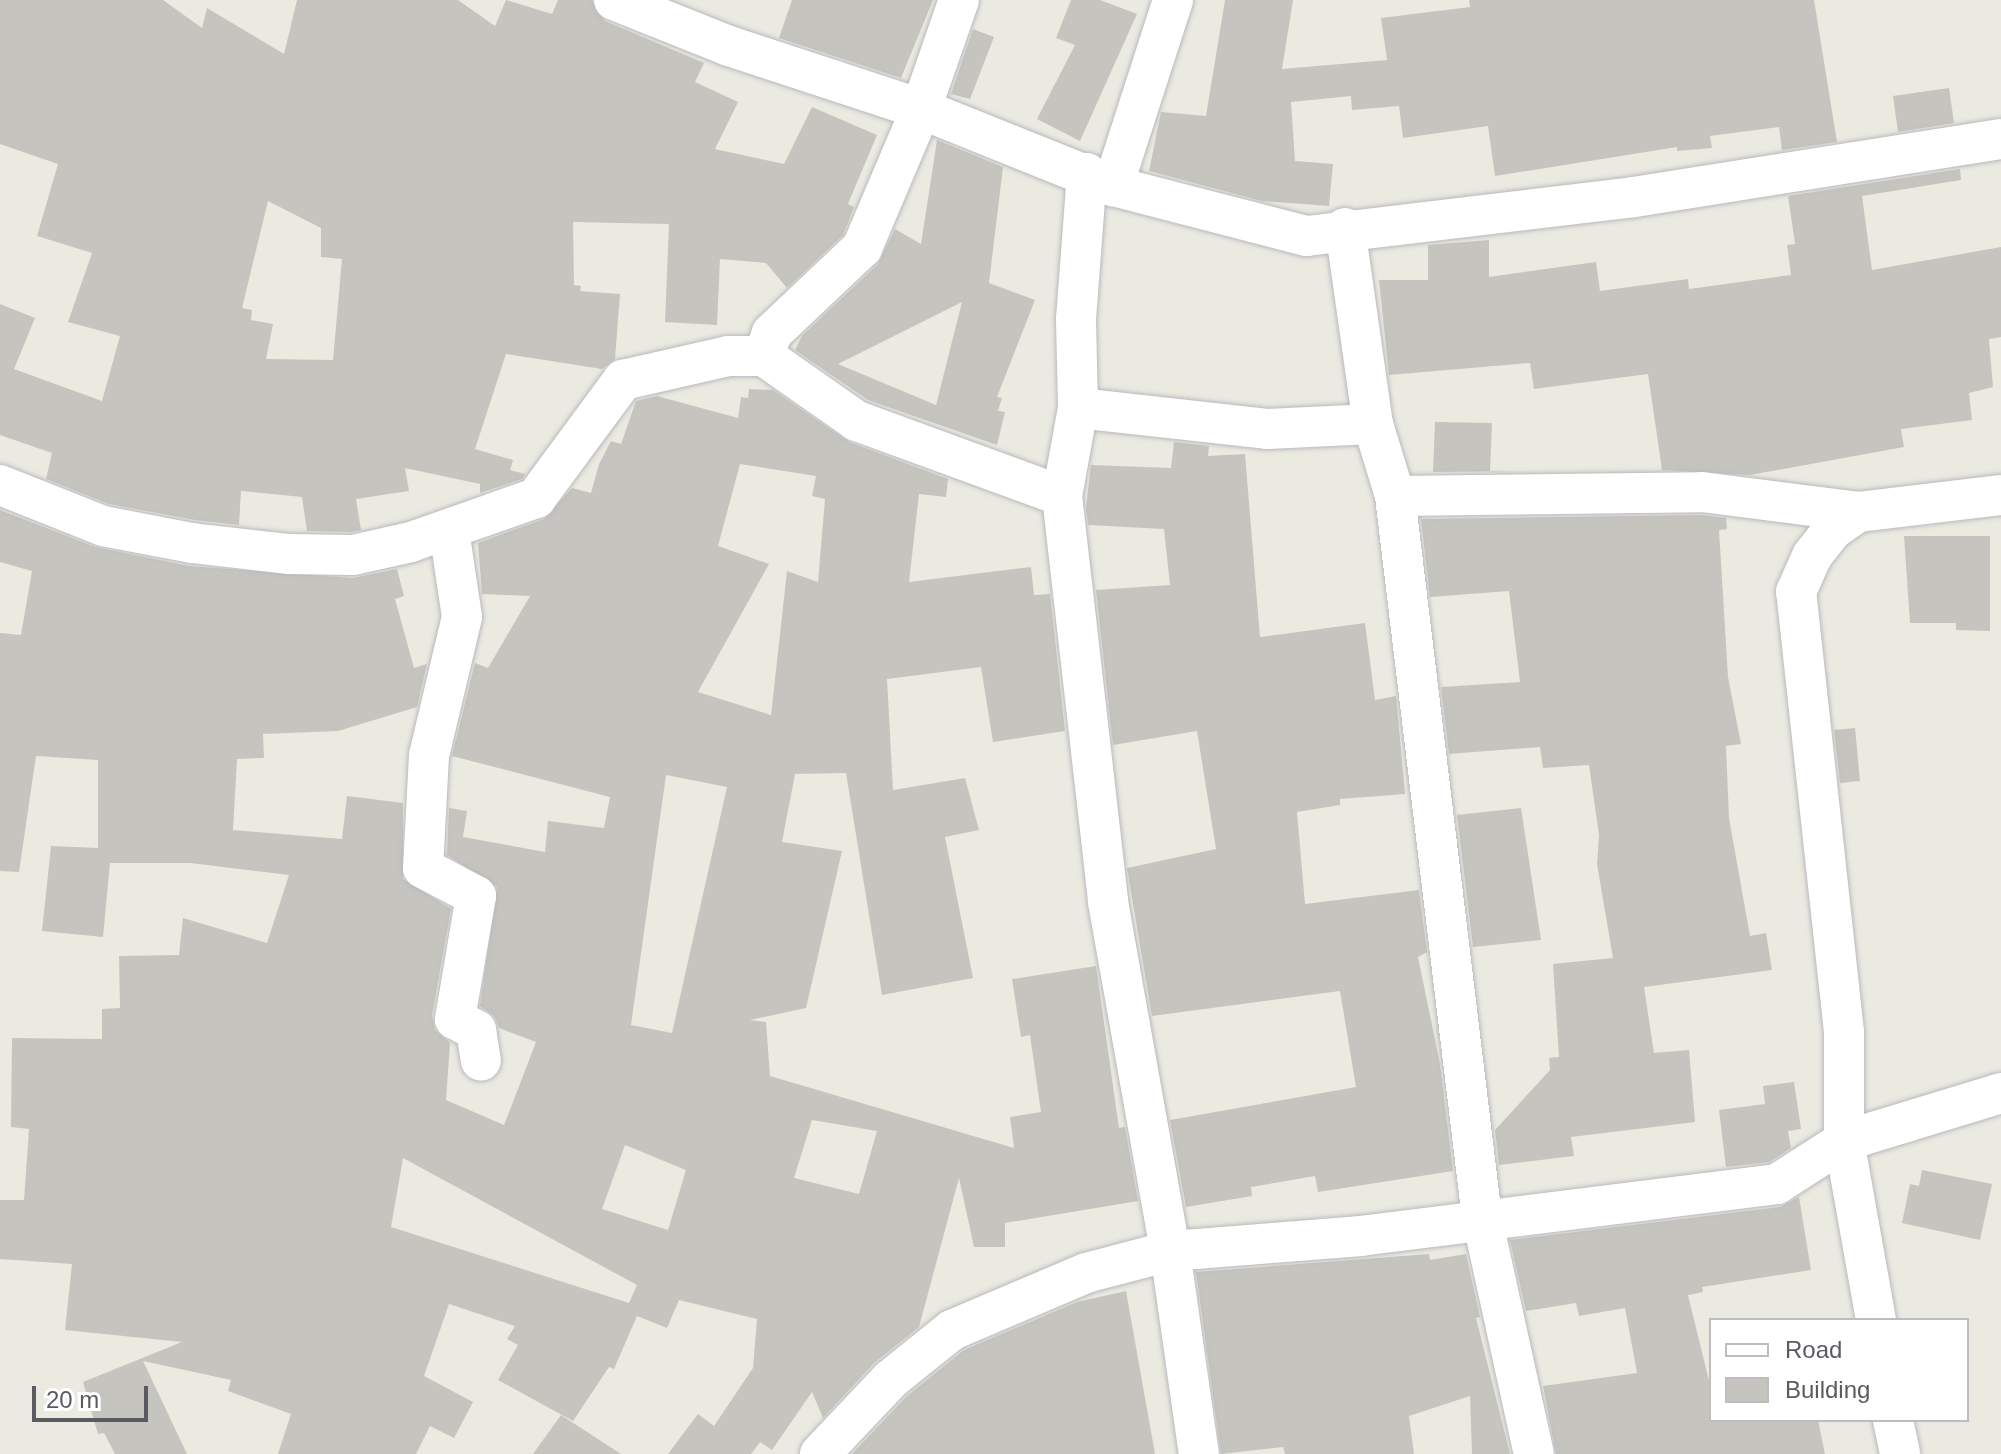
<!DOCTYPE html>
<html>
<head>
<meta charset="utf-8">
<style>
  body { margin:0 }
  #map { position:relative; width:2001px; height:1454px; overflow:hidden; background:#ebeae0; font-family:Arial,sans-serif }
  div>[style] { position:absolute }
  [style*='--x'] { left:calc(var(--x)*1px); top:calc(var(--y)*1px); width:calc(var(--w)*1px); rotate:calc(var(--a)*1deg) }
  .building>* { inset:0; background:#c6c4be }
  .roads { filter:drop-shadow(0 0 2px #b8b9be) drop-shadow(0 0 2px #b8b9be) }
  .minor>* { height:40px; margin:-20px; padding:0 20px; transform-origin:20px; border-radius:20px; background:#fff }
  span { translate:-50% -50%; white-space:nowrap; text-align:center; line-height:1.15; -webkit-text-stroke:8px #fff; paint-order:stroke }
  .legend { position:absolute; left:1709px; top:1318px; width:260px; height:104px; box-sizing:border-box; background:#fff; border:2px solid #bdbdbf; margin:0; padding:10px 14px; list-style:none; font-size:24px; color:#595b60 }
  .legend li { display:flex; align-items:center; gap:16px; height:40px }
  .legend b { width:40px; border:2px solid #bdbdbf }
  .scale { position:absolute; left:32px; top:1386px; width:116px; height:36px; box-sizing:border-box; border:4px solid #595b60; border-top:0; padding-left:10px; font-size:24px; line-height:28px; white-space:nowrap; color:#595b60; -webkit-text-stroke:6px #fff; paint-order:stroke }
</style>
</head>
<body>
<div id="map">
  <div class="building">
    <div style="clip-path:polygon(evenodd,0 0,163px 0,202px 28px,207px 8px,284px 54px,297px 0,458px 0,495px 26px,506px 0,552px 14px,558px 0,592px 0,605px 21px,704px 63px,695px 82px,738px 102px,715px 149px,784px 164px,812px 107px,877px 135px,848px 204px,854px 207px,843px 235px,787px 288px,766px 263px,720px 259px,717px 325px,665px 322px,669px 224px,573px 222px,574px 285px,581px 286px,580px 291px,620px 294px,615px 359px,602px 369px,506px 354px,475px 449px,513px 460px,510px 470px,525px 474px,522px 479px,480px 493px,480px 484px,405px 468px,409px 491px,356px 499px,361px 530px,351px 532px,307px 531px,302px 497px,241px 491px,239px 525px,195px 520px,109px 504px,46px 479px,52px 453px,0 435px,0 304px,35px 318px,14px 369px,102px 401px,120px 336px,68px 322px,92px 253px,37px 236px,58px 164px,0 144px,0 0,268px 201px,321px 228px,321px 257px,342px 259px,333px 360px,266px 359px,273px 324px,251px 320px,252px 310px,242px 308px,268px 201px)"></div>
    <div style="clip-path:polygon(792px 0,933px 0,901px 78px,779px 38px)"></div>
    <div style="clip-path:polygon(1071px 0,1100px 0,1137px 14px,1080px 141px,1037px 119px,1075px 45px,1056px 38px)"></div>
    <div style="clip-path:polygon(1225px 0,1293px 0,1282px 69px,1387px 60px,1381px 18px,1470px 7px,1469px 0,1814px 0,1837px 142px,1782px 150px,1779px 127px,1710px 136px,1712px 148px,1677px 151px,1677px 147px,1495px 176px,1488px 126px,1403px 138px,1399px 106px,1352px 110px,1351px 96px,1291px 102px,1295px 161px,1333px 164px,1329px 206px,1262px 201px,1149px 171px,1161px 112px,1206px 116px)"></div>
    <div style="clip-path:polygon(973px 29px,994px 37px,970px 99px,951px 94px)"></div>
    <div style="clip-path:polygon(1949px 88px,1954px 123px,1898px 132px,1893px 96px)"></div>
    <div style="clip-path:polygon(evenodd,937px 140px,1003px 167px,989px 283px,1035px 300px,997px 397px,1002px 398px,998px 411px,1005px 412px,997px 445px,868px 400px,795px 350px,802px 336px,878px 264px,895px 229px,921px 244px,937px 140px,962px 302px,936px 405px,838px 364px,962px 302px)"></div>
    <div style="clip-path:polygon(1960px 169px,1961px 180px,1862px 196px,1872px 270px,2001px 247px,2001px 337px,1989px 339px,1993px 387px,1969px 393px,1972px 420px,1901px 429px,1904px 447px,1750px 475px,1662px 470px,1648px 374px,1534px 389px,1530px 363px,1389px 375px,1379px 280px,1428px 280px,1428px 245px,1489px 240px,1489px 277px,1596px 262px,1600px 291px,1688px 279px,1689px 289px,1791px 275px,1787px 245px,1795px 244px,1788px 196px)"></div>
    <div style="clip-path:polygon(evenodd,749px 389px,773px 390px,849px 442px,948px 479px,946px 497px,919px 494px,909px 582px,1031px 567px,1034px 595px,1050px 594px,1065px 731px,993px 742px,981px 667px,887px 679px,893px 790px,965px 778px,979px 830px,945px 837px,973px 978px,882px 995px,846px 773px,795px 774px,782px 842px,842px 851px,806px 1008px,750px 1020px,766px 1022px,770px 1076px,1014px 1148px,1010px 1117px,1041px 1112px,1030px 1035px,1021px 1037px,1012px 979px,1096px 966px,1119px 1128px,1125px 1127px,1138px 1201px,1005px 1223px,1005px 1247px,974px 1247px,959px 1178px,919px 1327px,874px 1363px,823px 1418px,812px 1392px,772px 1450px,760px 1442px,751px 1454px,668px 1454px,698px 1414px,714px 1426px,753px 1368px,757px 1319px,679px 1300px,667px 1328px,637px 1316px,614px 1369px,609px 1367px,573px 1421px,498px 1380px,518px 1345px,507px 1339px,515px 1326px,449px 1304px,424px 1376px,473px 1402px,454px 1438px,430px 1426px,416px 1454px,278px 1454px,291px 1414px,228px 1391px,231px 1380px,143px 1361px,187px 1454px,115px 1454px,104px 1433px,98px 1434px,83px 1382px,182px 1342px,65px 1330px,72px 1264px,0 1259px,0 1200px,24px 1200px,29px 1129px,11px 1127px,12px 1038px,102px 1039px,102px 1009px,120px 1008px,119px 956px,179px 955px,183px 918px,267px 943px,289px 875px,190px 863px,110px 863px,103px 937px,42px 931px,51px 846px,98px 848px,98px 760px,36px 756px,19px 872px,0 871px,0 633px,21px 635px,32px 571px,0 562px,0 510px,95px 547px,189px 566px,353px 578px,397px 569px,404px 596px,395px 599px,414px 668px,427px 664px,417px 707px,338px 731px,263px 734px,264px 758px,237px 759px,233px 830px,342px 839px,347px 796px,403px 803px,403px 879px,451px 909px,432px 1015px,435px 1030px,450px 1043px,446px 1100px,504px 1125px,536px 1042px,499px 1028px,494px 1016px,480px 1006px,497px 887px,447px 855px,449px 808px,467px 811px,463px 837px,545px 852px,548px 821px,604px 828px,610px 797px,452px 756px,475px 663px,488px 668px,530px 596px,482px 594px,478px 543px,544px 519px,572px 488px,591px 493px,599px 464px,611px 441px,621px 444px,636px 401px,657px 396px,738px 418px,741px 397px,748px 398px,749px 389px,740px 464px,816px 476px,812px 496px,825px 499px,818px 582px,787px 571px,771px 715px,698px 692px,769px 564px,718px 546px,740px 464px,749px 389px,666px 775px,727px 787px,672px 1033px,631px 1025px,666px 775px,749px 389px,812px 1120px,877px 1131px,859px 1194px,794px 1178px,812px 1120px,749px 389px,625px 1145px,686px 1170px,668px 1230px,602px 1209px,625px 1145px,749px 389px,403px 1158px,637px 1285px,629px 1303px,391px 1227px,403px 1158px)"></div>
    <div style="clip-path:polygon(1435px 422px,1492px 423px,1490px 471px,1533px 471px,1433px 472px)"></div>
    <div style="clip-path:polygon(1174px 442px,1209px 446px,1208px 456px,1245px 454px,1260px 637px,1365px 623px,1375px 700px,1396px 696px,1405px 794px,1340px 799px,1340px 805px,1297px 812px,1305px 904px,1419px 890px,1427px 952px,1418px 957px,1440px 1064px,1453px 1171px,1318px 1192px,1315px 1176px,1251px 1187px,1252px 1196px,1186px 1207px,1170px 1120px,1356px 1087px,1340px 991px,1152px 1016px,1127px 868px,1216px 849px,1197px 731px,1113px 745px,1096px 590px,1170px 585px,1164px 529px,1088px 525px,1086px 508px,1091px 465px,1171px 468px)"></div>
    <div style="clip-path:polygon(1701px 515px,1726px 518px,1727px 529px,1719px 530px,1728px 677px,1741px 744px,1726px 746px,1729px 818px,1750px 936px,1766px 933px,1772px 970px,1644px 987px,1654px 1053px,1689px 1050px,1695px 1122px,1571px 1137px,1574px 1156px,1499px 1165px,1495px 1130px,1550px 1070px,1549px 1058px,1559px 1057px,1553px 964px,1613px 958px,1597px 864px,1599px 835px,1589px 765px,1543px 768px,1540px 747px,1449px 754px,1441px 687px,1520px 682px,1509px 591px,1430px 597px,1421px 519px)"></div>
    <div style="clip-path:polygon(1904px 536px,1990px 536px,1990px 631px,1956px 630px,1956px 623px,1910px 623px)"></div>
    <div style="clip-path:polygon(1855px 728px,1860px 781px,1840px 783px,1834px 730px)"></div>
    <div style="clip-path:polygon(1521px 808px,1541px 940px,1473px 947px,1457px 815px)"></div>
    <div style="clip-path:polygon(1794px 1082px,1801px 1129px,1788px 1131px,1791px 1148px,1769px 1162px,1726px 1167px,1719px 1110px,1765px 1104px,1763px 1086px)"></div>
    <div style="clip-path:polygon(1922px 1170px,1992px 1184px,1980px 1240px,1902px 1223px,1910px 1184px,1919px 1186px)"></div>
    <div style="clip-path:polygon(1799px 1197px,1811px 1270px,1702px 1287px,1703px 1292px,1688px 1295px,1711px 1389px,1711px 1420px,1818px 1420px,1825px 1454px,1556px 1454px,1543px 1386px,1637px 1373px,1625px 1308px,1579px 1316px,1576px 1303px,1526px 1311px,1510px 1240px,1780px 1207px)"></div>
    <div style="clip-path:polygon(1429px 1254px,1430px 1260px,1466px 1254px,1480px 1317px,1476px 1318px,1510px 1454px,1472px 1454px,1470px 1396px,1409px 1416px,1414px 1454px,1285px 1454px,1283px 1447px,1221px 1454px,1196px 1272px)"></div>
    <div style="clip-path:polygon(1126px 1291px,1155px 1454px,852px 1454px,907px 1396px,964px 1350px,1077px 1302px)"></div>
    <div style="clip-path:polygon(561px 1415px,621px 1454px,533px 1454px)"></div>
  </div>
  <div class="roads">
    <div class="minor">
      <div style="--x:614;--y:0;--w:124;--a:21.8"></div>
      <div style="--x:729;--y:46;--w:202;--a:18.2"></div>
      <div style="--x:921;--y:109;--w:207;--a:21.9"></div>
      <div style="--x:1113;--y:186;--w:200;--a:14.5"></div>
      <div style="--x:1307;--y:236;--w:329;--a:-6.8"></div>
      <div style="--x:1634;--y:197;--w:372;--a:-9"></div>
      <div style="--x:1087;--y:173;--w:146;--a:94.3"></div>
      <div style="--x:1076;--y:319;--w:89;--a:88.7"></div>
      <div style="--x:1078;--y:408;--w:89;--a:100.3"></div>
      <div style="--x:1062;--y:496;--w:409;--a:83.5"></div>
      <div style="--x:1108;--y:902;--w:354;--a:79.9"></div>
      <div style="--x:1170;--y:1251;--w:205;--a:81.9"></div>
      <div style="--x:1113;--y:186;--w:195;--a:-72.1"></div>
      <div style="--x:1345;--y:228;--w:198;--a:81.9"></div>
      <div style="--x:1373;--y:424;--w:75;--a:73"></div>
      <div style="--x:1395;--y:496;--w:727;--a:83.13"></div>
      <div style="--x:1482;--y:1218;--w:242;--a:77.6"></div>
      <div style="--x:764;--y:356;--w:113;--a:35"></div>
      <div style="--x:857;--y:421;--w:218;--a:20.1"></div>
      <div style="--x:1078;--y:408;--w:190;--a:6.3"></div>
      <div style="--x:1267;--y:429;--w:106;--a:-2.7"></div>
      <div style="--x:0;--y:485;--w:111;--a:21.7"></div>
      <div style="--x:103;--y:526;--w:91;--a:10.8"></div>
      <div style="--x:192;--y:543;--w:98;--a:6.5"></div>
      <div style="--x:289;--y:554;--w:64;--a:0.9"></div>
      <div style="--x:353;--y:555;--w:59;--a:-12.6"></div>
      <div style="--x:411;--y:542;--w:133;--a:-19.4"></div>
      <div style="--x:536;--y:498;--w:147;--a:-53.6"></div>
      <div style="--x:623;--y:380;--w:108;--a:-12.9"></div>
      <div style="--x:728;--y:356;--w:36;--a:0"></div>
      <div style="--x:764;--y:356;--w:24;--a:-71"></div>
      <div style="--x:772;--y:333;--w:124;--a:-43.4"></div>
      <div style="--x:862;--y:248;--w:151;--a:-67"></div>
      <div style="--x:921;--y:109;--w:115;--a:-70.8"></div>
      <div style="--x:1395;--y:496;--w:307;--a:-0.7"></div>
      <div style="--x:1702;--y:492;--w:157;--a:7.3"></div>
      <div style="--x:449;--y:530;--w:88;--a:81.5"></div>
      <div style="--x:462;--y:617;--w:142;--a:103.4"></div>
      <div style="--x:429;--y:755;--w:113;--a:93"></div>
      <div style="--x:423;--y:868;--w:60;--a:27.8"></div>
      <div style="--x:476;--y:896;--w:125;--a:99.7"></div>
      <div style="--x:455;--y:1019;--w:24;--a:28"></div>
      <div style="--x:476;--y:1030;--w:31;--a:81"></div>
      <div style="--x:1876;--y:1320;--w:182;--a:-100.1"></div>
      <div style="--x:1844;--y:1141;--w:109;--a:-90"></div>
      <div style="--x:1844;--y:1032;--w:443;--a:-96.2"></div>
      <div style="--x:1796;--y:592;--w:39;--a:-66"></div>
      <div style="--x:1812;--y:556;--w:33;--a:-52"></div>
      <div style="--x:1832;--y:530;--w:32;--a:-35"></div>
      <div style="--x:1858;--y:512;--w:144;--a:-6.8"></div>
      <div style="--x:1893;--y:1420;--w:35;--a:78"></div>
      <div style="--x:820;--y:1454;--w:103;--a:-46.6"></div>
      <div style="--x:891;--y:1379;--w:78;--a:-38.8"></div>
      <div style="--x:952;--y:1330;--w:146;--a:-23"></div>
      <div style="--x:1086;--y:1273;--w:87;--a:-14.7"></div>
      <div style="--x:1170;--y:1251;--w:191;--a:-4.5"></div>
      <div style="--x:1360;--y:1236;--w:420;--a:-7.1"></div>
      <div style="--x:1777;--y:1184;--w:80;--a:-32.7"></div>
      <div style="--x:1844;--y:1141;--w:164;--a:-17"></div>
    </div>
  </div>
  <ul class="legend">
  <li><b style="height:10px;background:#fff"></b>Road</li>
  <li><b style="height:22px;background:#c6c4be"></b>Building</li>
  </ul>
  <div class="scale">20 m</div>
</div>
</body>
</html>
